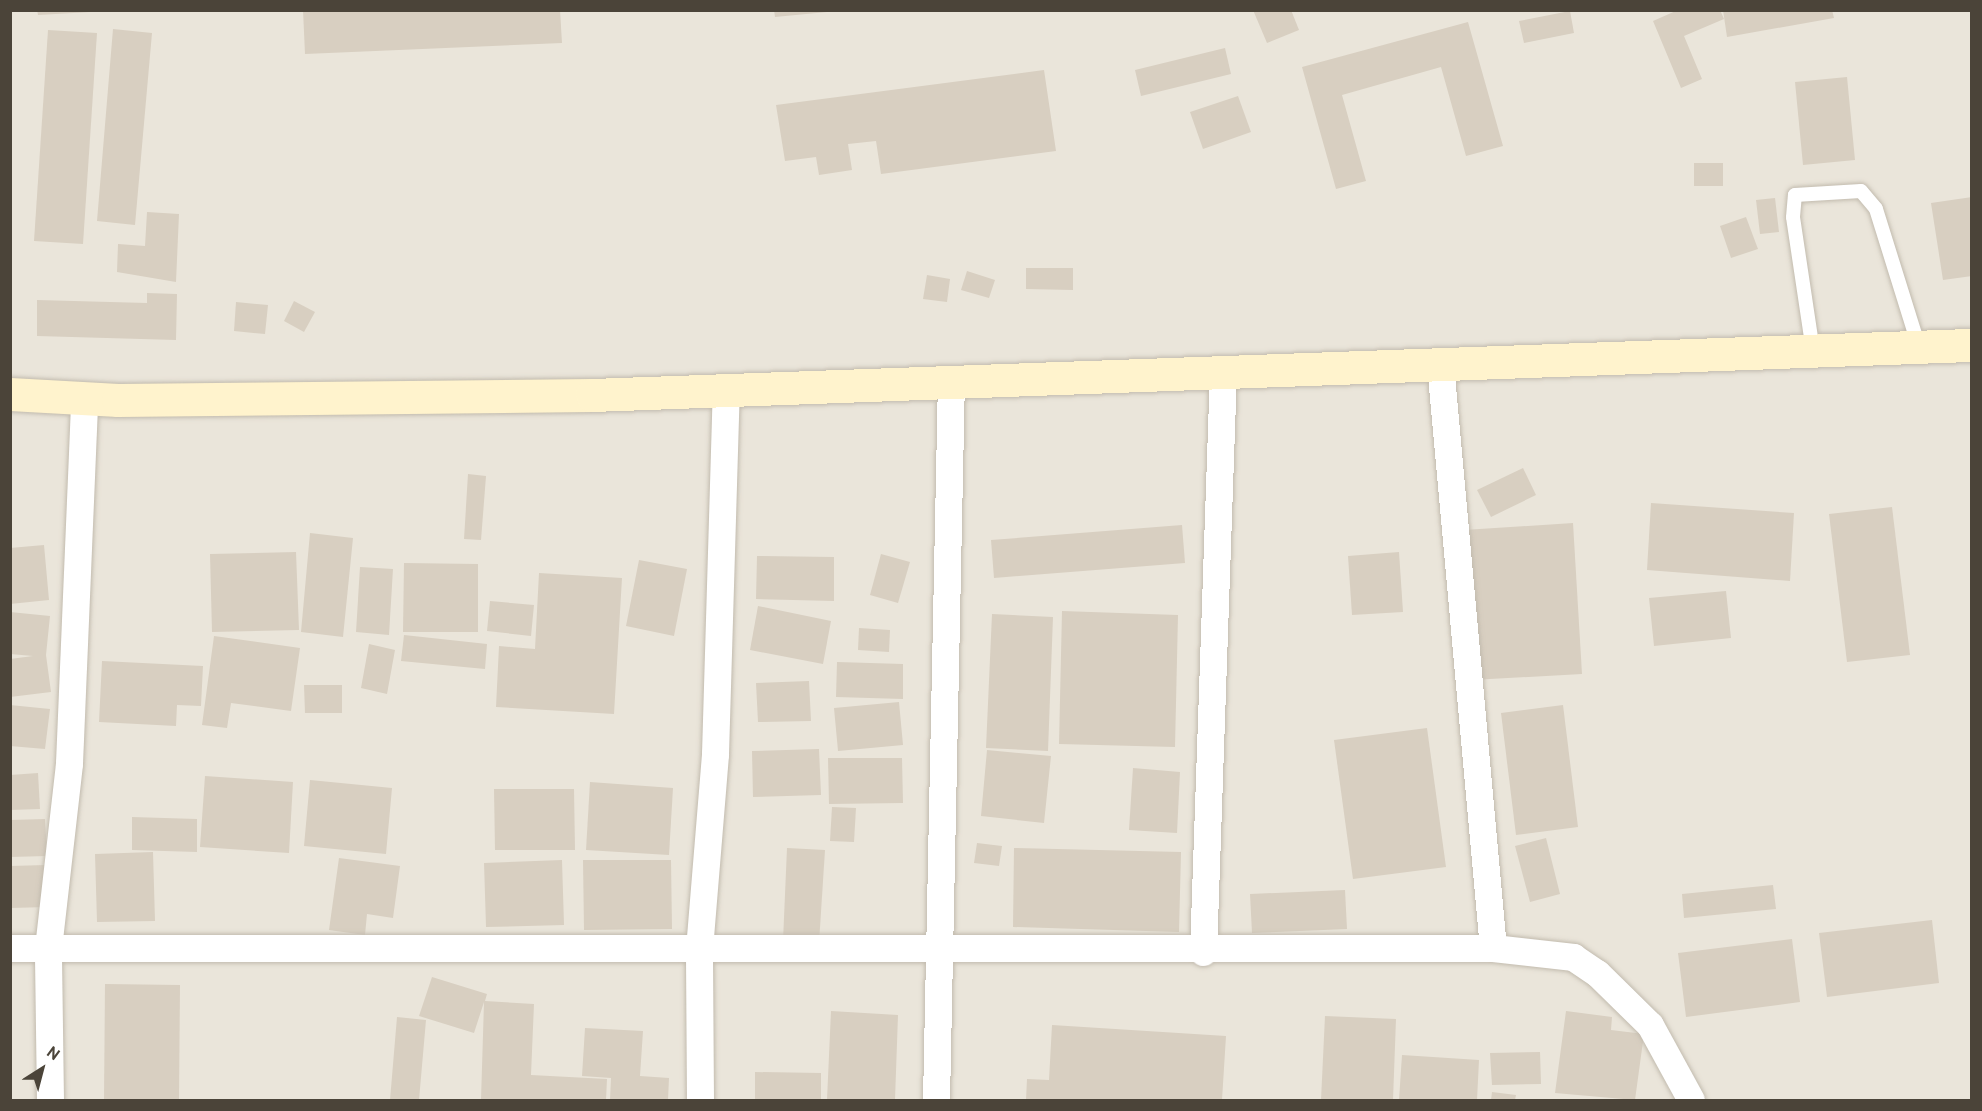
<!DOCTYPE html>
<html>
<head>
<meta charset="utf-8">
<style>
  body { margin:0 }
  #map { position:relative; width:1982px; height:1111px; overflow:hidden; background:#f6f3ec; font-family:Overpass,sans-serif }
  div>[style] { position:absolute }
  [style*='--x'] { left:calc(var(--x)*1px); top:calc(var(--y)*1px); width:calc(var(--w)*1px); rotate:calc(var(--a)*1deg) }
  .residential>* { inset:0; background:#eae5da }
  .building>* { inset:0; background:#d8cfc1 }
  .roads { filter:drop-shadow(0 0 2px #c2bbae) drop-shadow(0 0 2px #c2bbae) }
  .service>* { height:14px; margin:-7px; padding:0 7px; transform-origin:7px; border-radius:7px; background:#fff }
  .minor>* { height:27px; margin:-13.5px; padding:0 13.5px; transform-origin:13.5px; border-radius:13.5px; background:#fff }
  .secondary>* { height:33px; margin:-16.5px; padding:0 16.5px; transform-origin:16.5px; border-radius:16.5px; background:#fff3cd }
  span { translate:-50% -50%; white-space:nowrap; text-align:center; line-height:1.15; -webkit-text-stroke:4.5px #fff; paint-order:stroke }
  .frame { position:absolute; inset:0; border:12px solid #4b4439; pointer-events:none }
  .north { position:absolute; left:12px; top:1039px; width:60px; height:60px; -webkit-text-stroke:4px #fff; paint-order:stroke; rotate:36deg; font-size:16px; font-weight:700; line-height:24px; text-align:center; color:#4b4439 }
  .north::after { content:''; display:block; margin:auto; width:21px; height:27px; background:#4b4439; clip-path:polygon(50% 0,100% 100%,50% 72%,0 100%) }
</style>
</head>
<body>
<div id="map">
  <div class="residential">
    <div style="clip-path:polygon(11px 11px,1971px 11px,1971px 1100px,11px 1100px)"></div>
  </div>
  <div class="building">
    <div style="clip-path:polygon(37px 10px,91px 10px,91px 12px,38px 15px)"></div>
    <div style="clip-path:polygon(303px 10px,560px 10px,562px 43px,305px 54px)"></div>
    <div style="clip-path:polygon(774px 10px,826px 10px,827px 12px,775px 17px)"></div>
    <div style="clip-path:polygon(1253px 10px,1291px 10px,1299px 30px,1267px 43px)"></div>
    <div style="clip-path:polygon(1678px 10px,1720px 10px,1724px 19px,1684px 36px,1702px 79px,1681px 88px,1653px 21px)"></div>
    <div style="clip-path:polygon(1723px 10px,1832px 10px,1834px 18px,1727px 37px)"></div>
    <div style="clip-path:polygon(1570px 11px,1574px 33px,1524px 43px,1519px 21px)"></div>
    <div style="clip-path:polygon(1468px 22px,1503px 146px,1466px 156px,1441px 67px,1342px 95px,1366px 181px,1336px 189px,1302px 67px)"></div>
    <div style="clip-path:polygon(113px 29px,152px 33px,135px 225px,97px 221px)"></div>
    <div style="clip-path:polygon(48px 30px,97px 33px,83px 244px,34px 241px)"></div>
    <div style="clip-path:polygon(1225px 48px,1231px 74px,1141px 96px,1135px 70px)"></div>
    <div style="clip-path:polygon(1044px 70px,1056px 151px,881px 174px,876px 141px,848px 144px,852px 170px,819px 175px,816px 157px,785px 161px,776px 105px)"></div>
    <div style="clip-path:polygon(1847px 77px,1855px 160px,1803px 165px,1795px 82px)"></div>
    <div style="clip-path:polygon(1238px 96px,1251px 132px,1203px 149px,1190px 112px)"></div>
    <div style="clip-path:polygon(1694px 163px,1723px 163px,1723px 186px,1694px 186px)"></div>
    <div style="clip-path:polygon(1972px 197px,1972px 276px,1943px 280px,1931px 203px)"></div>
    <div style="clip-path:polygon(1775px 198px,1779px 232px,1760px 234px,1756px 200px)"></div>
    <div style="clip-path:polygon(147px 212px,179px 214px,176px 282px,117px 272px,118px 244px,145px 246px)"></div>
    <div style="clip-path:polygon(1746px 217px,1758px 249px,1731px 258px,1720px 226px)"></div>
    <div style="clip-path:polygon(1026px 268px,1073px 268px,1073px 290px,1026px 289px)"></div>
    <div style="clip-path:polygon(967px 271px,995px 280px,989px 298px,961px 290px)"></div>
    <div style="clip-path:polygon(927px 275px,950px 279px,947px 302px,923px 299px)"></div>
    <div style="clip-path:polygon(147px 293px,177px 294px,176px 340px,37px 336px,37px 300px,147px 303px)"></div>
    <div style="clip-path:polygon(294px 301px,315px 312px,304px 332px,284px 321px)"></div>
    <div style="clip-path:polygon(236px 302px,268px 305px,265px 334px,234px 331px)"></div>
    <div style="clip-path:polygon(1523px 468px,1536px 495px,1491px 517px,1477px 490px)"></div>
    <div style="clip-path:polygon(468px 474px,486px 476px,481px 540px,464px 539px)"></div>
    <div style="clip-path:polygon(1651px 503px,1794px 513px,1790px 581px,1647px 570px)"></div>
    <div style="clip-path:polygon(1892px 507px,1910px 655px,1847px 662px,1829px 514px)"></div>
    <div style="clip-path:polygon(1573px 523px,1582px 674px,1472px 680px,1464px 530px)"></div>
    <div style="clip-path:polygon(1182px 525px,1185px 563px,994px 578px,991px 540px)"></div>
    <div style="clip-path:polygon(310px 533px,353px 538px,343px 637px,301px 632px)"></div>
    <div style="clip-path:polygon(44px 545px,49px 600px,10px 604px,10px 548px)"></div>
    <div style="clip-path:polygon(296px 552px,299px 630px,212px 632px,210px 554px)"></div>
    <div style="clip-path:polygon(1399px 552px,1403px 612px,1352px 615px,1348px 556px)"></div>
    <div style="clip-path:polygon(881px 554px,910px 562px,898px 603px,870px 595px)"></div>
    <div style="clip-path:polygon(757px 556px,834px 557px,834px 601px,756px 599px)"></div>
    <div style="clip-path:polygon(639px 560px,687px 569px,674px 636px,626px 626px)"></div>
    <div style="clip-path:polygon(404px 563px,478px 564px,478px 632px,403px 632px)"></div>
    <div style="clip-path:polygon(360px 567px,393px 569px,389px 635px,356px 632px)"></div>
    <div style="clip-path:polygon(539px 573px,622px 578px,614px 714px,496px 707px,499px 646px,535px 649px)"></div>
    <div style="clip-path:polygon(1726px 591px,1731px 638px,1654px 646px,1649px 598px)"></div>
    <div style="clip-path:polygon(490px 601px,534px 605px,531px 636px,487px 631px)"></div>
    <div style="clip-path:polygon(758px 606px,831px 621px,823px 664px,750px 650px)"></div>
    <div style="clip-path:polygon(1062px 611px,1178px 615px,1175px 747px,1059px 744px)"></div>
    <div style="clip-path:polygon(10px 612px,50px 616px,46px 655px,51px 692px,10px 697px,10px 659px,33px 656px,10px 654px)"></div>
    <div style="clip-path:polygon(992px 614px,1053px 617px,1048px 751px,986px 748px)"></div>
    <div style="clip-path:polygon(859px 628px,890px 630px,889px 652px,858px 650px)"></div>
    <div style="clip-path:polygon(404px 635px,487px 644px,485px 669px,401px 661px)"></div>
    <div style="clip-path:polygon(214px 636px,300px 648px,291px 711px,231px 703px,227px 728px,202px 725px)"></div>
    <div style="clip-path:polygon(369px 644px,395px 650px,387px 694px,361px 688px)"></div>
    <div style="clip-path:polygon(102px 661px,203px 666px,201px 706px,177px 705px,176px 726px,99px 722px)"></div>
    <div style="clip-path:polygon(837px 662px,903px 664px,903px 699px,836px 697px)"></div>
    <div style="clip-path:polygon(809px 681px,811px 721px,758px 722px,756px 683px)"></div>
    <div style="clip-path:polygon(304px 685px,342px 685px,342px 713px,305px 713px)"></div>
    <div style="clip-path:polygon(899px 702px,903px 745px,838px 751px,834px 708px)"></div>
    <div style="clip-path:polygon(10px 705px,50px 709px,45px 749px,10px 746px)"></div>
    <div style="clip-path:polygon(1563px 705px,1578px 827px,1516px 835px,1501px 713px)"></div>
    <div style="clip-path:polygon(1427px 728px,1446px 867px,1353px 879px,1334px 740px)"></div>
    <div style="clip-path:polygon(819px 749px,821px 795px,753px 797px,752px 751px)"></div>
    <div style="clip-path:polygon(987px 750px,1051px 756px,1044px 823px,981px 816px)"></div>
    <div style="clip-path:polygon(828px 758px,902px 758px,903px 803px,829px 804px)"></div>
    <div style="clip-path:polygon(1133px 768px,1180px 772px,1177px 833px,1129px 830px)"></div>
    <div style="clip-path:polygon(38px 773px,40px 809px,10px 810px,10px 775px)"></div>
    <div style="clip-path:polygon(205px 776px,293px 782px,289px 853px,200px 847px)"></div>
    <div style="clip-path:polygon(310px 780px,392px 788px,386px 854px,304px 846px)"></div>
    <div style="clip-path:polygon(590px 782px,673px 788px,669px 855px,586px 850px)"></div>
    <div style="clip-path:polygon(494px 789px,574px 789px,575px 850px,495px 850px)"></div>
    <div style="clip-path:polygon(832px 807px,856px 808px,854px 842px,830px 841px)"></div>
    <div style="clip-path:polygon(132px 817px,197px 819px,197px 852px,132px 850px)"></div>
    <div style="clip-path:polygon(45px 819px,47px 856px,10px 857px,10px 820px)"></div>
    <div style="clip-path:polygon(1546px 838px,1560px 894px,1530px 902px,1515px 846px)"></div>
    <div style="clip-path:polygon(977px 843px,1002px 846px,999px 866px,974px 863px)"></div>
    <div style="clip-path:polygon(787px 848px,825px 850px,819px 943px,783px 941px)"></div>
    <div style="clip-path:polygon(1014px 848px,1181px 852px,1179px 932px,1013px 927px)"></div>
    <div style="clip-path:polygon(153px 852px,155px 921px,97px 922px,95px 854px)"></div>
    <div style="clip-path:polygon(339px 858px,400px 866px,393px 918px,367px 914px,365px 935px,329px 930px)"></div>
    <div style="clip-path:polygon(562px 860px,564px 925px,486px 927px,484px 863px)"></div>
    <div style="clip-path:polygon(583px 860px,671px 860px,672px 929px,584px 930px)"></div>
    <div style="clip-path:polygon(46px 865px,48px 907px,10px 908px,10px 866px)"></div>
    <div style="clip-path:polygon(1773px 885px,1776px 909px,1684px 918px,1682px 894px)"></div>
    <div style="clip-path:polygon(1345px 890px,1347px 929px,1252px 933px,1250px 894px)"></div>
    <div style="clip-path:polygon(1932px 920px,1939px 983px,1827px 997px,1819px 933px)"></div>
    <div style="clip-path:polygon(1792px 939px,1800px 1002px,1686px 1017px,1678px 953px)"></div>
    <div style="clip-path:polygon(432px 977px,487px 994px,485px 1001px,534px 1004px,531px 1075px,607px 1079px,606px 1100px,481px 1100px,484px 1002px,474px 1033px,419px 1016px)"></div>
    <div style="clip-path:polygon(105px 984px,180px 985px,179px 1100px,104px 1100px)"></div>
    <div style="clip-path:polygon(831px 1011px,898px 1015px,895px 1100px,827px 1100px)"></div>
    <div style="clip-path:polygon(1566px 1011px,1612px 1017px,1611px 1030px,1644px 1034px,1635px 1100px,1555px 1093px)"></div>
    <div style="clip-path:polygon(1325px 1016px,1396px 1019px,1393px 1100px,1321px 1100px)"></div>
    <div style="clip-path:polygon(397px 1017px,426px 1020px,419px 1100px,390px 1100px)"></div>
    <div style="clip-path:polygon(1052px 1025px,1226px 1036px,1222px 1100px,1026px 1100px,1027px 1079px,1049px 1080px)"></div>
    <div style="clip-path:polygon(585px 1028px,643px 1031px,640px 1076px,669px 1078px,668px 1100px,610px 1100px,611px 1078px,582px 1076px)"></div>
    <div style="clip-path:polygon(1540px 1052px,1541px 1084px,1492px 1085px,1490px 1053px)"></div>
    <div style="clip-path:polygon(1402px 1055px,1479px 1060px,1477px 1100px,1399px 1100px)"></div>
    <div style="clip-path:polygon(755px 1072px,821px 1073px,821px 1100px,755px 1100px)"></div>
    <div style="clip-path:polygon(1492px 1092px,1516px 1095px,1515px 1100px,1491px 1100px)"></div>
  </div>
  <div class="roads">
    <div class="service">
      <div style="--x:1813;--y:351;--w:135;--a:-98.5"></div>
      <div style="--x:1793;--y:217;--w:22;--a:-85"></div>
      <div style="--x:1795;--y:195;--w:66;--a:-3.5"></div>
      <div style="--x:1861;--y:191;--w:23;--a:50"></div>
      <div style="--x:1876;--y:209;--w:145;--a:72.7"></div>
    </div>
    <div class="minor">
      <div style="--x:10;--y:948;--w:1483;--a:0"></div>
      <div style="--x:1493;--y:948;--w:586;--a:-95.19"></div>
      <div style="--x:1493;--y:948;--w:81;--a:6.4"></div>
      <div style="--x:1573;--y:957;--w:29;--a:34"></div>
      <div style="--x:1597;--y:973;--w:74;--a:44.5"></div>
      <div style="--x:1650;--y:1025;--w:85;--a:61.3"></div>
      <div style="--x:1203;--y:952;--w:580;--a:-88.03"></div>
      <div style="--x:50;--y:1100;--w:152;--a:-90.8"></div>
      <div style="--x:48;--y:948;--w:186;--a:-83.5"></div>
      <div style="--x:69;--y:763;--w:365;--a:-87.6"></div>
      <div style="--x:700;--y:1100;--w:151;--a:-90.4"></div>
      <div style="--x:699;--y:949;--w:196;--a:-85.3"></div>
      <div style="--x:715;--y:754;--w:363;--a:-88.3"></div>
      <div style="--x:936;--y:1100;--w:720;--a:-88.81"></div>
    </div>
    <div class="secondary">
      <div style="--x:10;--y:394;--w:108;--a:3.2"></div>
      <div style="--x:118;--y:400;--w:474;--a:-0.6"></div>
      <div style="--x:592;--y:395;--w:1381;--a:-2.08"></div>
    </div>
  </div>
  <div class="frame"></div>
  <div class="north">N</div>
</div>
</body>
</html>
